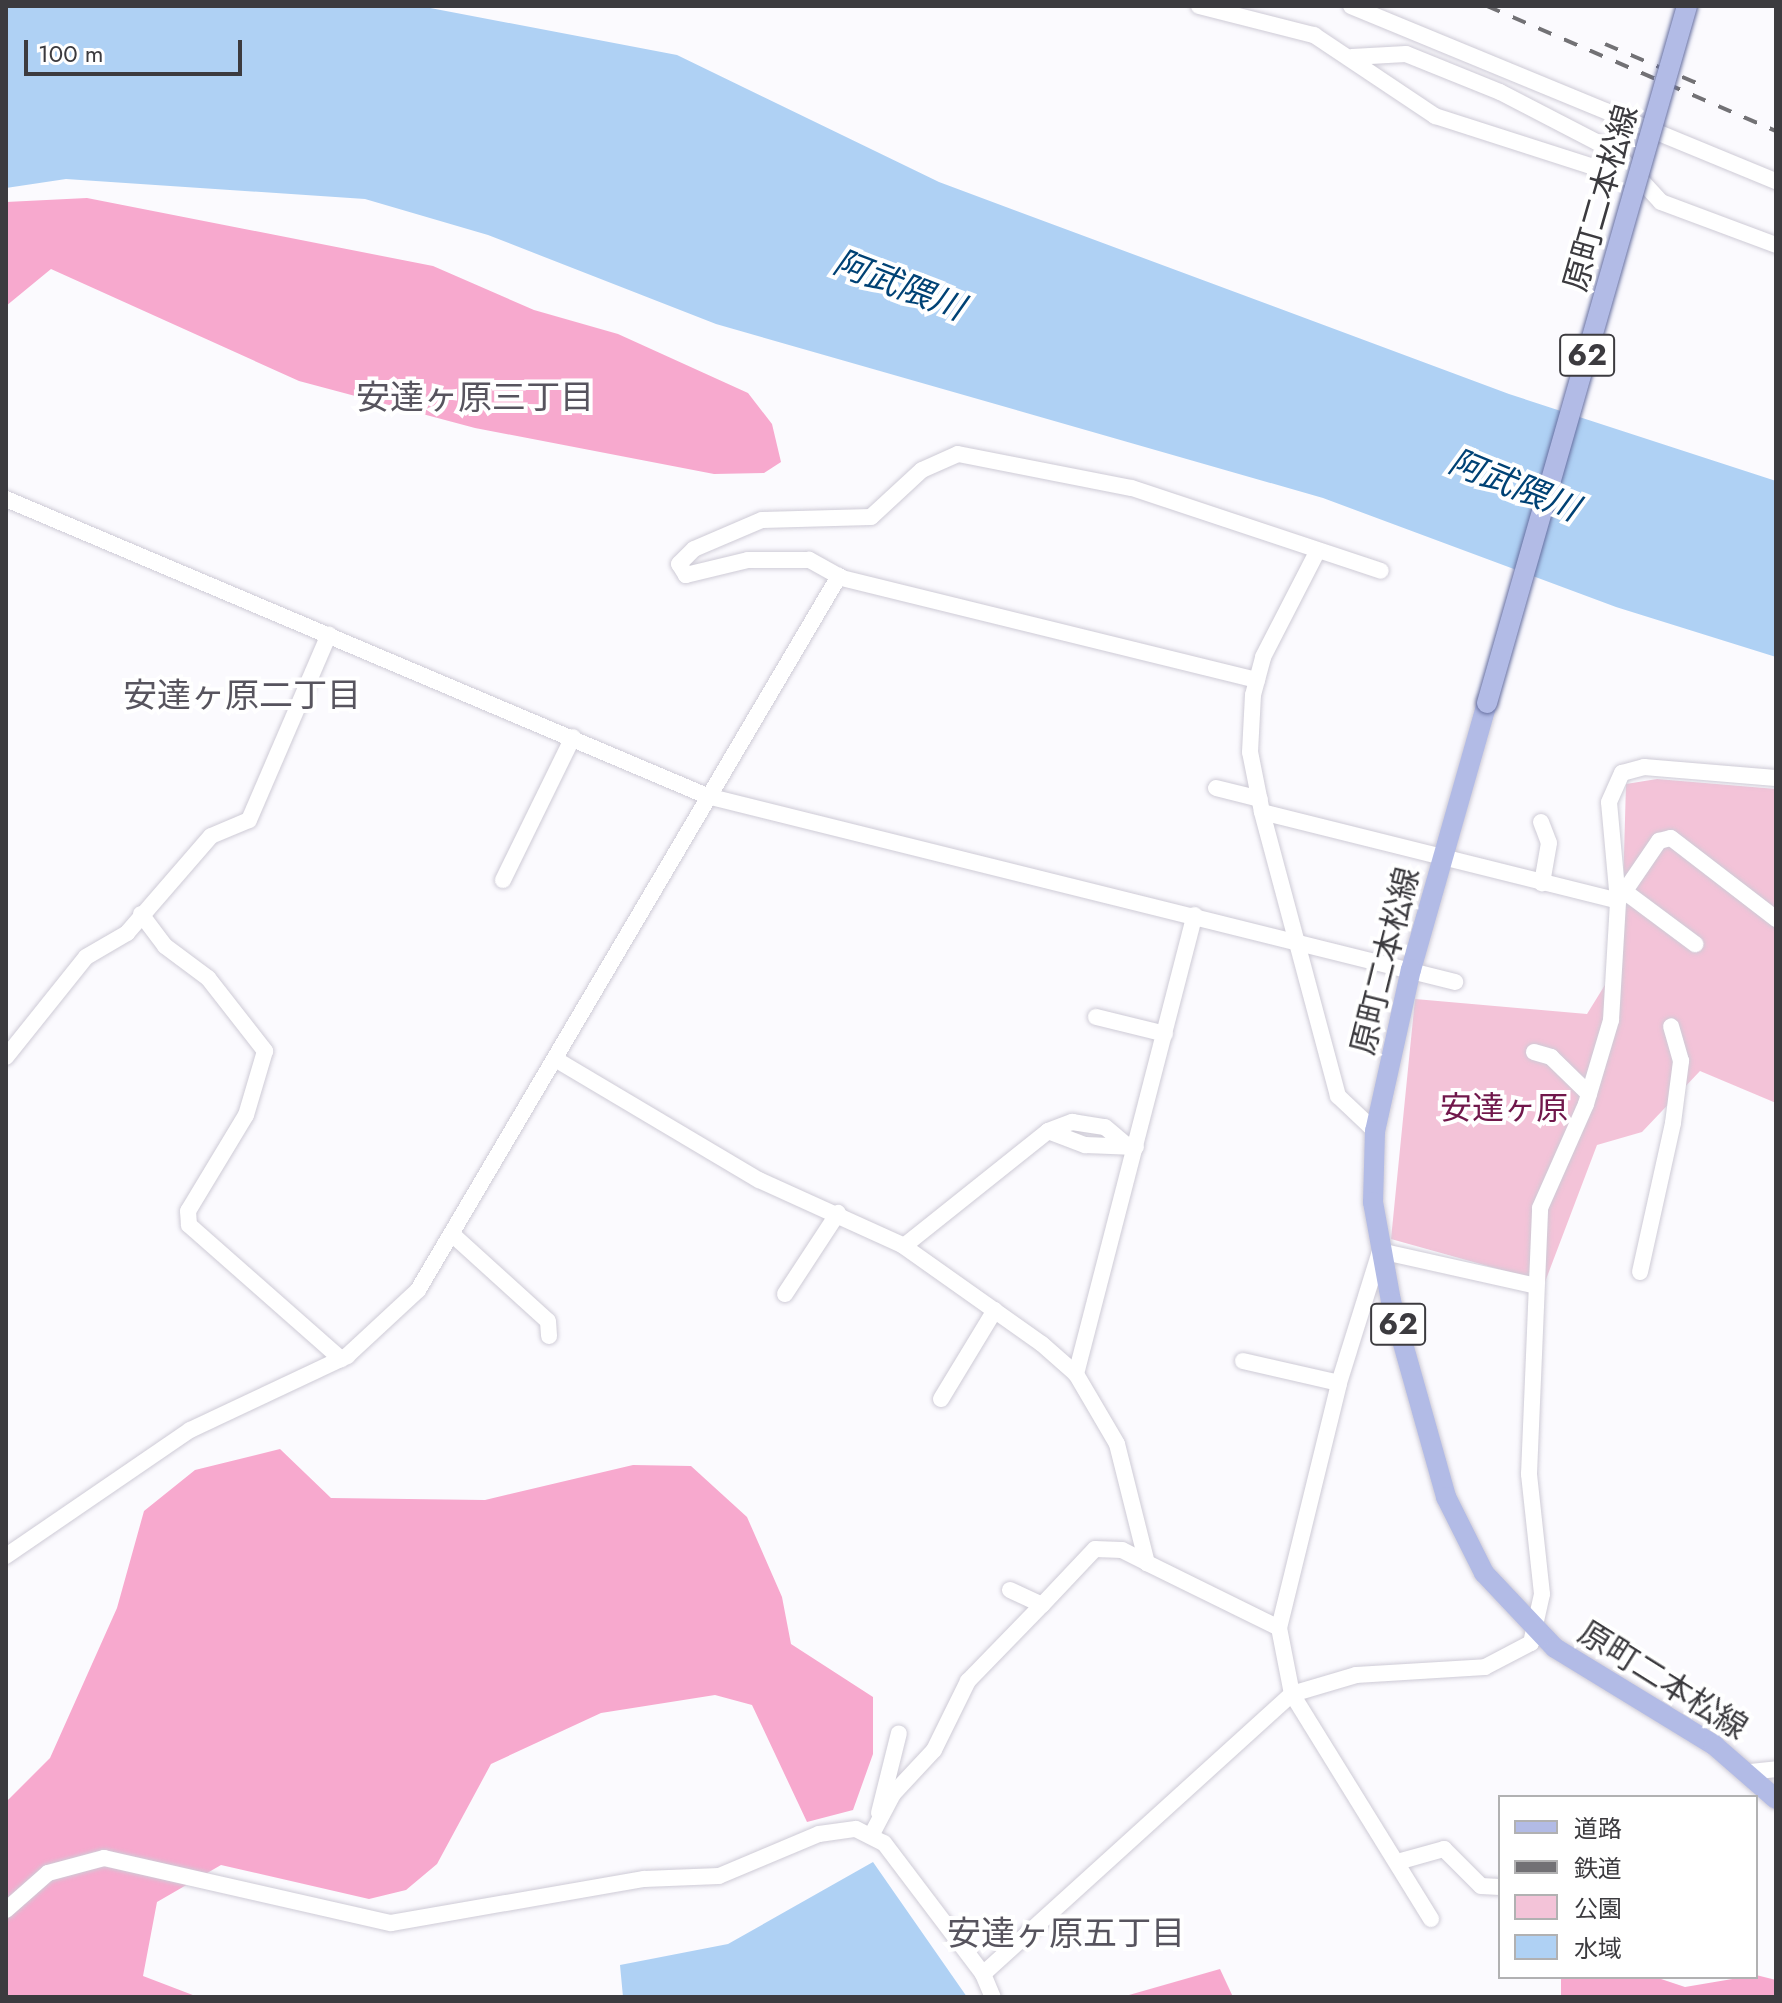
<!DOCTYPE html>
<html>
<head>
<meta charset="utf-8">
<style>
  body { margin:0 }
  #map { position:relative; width:1782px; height:2003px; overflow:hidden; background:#fbfafe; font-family:Jost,"Noto Sans JP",sans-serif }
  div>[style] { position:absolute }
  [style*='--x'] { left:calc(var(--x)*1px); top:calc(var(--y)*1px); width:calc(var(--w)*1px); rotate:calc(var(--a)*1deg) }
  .green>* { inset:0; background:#f3c3d8 }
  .forest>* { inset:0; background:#f7a9ce }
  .water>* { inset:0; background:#afd1f4 }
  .roads { filter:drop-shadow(0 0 2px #cecbd6) drop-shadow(0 0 2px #cecbd6) }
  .minor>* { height:16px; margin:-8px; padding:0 8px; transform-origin:8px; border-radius:8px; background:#fff }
  .major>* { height:20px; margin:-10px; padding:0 10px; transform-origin:10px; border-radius:10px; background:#b2bbe6 }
  .rail>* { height:4px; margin-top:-2px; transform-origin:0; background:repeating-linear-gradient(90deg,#727175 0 14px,transparent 0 28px) }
  .bridges { filter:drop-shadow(0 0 2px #6770a1) drop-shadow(0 0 2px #6770a1) }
  .major-bridge>* { height:20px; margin:-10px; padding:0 10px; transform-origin:10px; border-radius:10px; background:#b2bbe6 }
  span { translate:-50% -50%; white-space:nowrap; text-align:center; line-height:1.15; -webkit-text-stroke:8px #fff; paint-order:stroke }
  .shield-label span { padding:2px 6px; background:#fff; border:2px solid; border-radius:6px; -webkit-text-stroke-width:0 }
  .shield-label { font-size:30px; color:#3c3b3f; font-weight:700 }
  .street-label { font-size:32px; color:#3c3b3f }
  .park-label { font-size:32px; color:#70174b }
  .water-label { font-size:34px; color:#004275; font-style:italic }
  .neighbourhood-label { font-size:34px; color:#57545e }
  .frame { position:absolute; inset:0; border:8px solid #3c3b3f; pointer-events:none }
  .legend { position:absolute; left:1498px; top:1795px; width:260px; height:184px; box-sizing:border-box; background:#fff; border:2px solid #b1b1b2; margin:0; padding:10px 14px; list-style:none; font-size:24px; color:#3c3b3f }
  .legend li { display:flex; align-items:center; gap:16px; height:40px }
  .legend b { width:40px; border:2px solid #b1b1b2 }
  .scale { position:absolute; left:24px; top:40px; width:218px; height:36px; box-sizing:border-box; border:4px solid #3c3b3f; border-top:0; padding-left:10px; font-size:24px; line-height:28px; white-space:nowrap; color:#3c3b3f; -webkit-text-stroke:6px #fff; paint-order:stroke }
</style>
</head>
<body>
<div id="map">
  <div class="green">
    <div style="clip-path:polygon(1657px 779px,1776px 789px,1776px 1103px,1700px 1071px,1642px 1132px,1597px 1145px,1545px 1282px,1391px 1239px,1415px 999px,1587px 1014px,1621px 959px,1626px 784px)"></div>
  </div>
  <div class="forest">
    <div style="clip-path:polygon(87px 198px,433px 266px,534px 310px,618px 334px,748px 393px,772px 424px,781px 462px,764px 473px,714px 474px,475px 428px,299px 381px,51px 269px,6px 306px,6px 202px)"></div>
    <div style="clip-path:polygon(280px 1449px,331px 1498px,485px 1500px,633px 1465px,691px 1466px,747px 1517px,782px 1597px,791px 1644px,873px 1697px,873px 1754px,853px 1810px,807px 1822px,752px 1705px,715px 1695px,601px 1713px,491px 1764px,437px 1864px,406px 1890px,369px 1899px,221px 1865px,157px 1902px,143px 1976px,198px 1997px,6px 1997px,6px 1802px,50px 1758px,117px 1608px,144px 1511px,195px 1470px)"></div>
    <div style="clip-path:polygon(1220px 1969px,1233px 1997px,1122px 1997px)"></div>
    <div style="clip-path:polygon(1756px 1975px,1776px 1980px,1776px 1997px,1561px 1997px,1561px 1977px,1655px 1977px,1685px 1987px)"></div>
  </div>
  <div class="water">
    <div style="clip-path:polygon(6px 6px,425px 7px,677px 55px,939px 182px,1509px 394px,1776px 481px,1776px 657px,1616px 607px,1323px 498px,716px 324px,488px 235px,365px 199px,66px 179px,6px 188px)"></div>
    <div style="clip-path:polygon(873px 1862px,967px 1997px,623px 1997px,620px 1965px,728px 1944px)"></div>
  </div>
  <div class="roads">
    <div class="minor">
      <div style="--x:1199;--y:6;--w:119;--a:14.2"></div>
      <div style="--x:1314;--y:35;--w:146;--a:33.8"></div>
      <div style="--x:1435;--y:116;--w:212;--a:17.8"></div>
      <div style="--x:1351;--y:6;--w:460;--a:22.4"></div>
      <div style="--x:1352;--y:57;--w:54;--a:-3.2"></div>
      <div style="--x:1406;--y:54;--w:101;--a:22"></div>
      <div style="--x:1500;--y:92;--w:128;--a:27.4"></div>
      <div style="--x:1614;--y:151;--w:69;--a:47.3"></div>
      <div style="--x:1661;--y:202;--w:123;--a:20.5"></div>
      <div style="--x:6;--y:499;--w:761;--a:22.96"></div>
      <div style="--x:707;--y:796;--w:771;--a:13.96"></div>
      <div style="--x:1257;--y:680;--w:427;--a:-166.2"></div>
      <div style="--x:842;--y:578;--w:38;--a:-151"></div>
      <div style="--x:809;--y:560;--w:61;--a:180"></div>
      <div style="--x:748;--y:560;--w:64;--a:166.4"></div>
      <div style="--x:686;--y:575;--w:13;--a:-122"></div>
      <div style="--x:679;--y:564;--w:21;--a:-45"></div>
      <div style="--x:694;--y:549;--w:74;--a:-23.1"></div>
      <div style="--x:762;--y:520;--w:109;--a:-1.6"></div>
      <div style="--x:871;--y:517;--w:69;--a:-42.7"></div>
      <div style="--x:922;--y:470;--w:39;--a:-24"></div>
      <div style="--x:958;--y:454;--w:177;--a:11.1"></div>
      <div style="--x:1132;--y:488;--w:262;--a:18.4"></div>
      <div style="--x:1216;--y:788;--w:45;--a:14"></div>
      <div style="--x:1262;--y:812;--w:61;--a:-101.3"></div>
      <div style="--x:1250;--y:752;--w:57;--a:-87"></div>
      <div style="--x:1253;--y:695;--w:39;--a:-75"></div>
      <div style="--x:1263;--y:657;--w:118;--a:-62.8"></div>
      <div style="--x:1541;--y:822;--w:22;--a:69"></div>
      <div style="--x:1549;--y:843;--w:41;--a:99.9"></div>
      <div style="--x:503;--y:880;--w:159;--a:-63.9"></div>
      <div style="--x:1624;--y:891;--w:89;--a:36.7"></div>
      <div style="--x:141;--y:914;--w:40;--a:53"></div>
      <div style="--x:165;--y:946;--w:54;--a:36.7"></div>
      <div style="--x:208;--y:978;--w:93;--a:52"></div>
      <div style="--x:265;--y:1051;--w:67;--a:106.5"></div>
      <div style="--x:246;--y:1115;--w:112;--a:121.1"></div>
      <div style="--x:188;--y:1211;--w:14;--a:86"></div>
      <div style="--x:189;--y:1225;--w:203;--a:41.4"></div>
      <div style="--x:1096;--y:1017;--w:71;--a:13.8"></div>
      <div style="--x:1534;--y:1052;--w:18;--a:16"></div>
      <div style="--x:1551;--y:1057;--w:53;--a:44.2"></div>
      <div style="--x:6;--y:1057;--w:128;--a:-51.3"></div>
      <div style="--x:86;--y:957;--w:48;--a:-30.3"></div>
      <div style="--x:127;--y:933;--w:128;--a:-49.1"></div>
      <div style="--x:211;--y:836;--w:41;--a:-22.8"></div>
      <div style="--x:249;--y:820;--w:202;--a:-66.7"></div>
      <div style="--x:555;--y:1059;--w:237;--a:30.7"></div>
      <div style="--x:759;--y:1180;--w:157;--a:24.4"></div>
      <div style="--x:902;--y:1245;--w:171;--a:35.3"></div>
      <div style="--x:1042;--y:1344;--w:45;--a:41.4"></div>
      <div style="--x:1076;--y:1374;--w:81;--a:59.6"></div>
      <div style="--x:1117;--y:1444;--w:123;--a:75.9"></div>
      <div style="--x:1147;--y:1563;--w:147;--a:26.2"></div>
      <div style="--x:1048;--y:1131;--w:26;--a:-21"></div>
      <div style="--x:1072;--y:1122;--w:33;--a:9"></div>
      <div style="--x:1105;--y:1127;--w:30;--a:40"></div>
      <div style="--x:1375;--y:1131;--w:51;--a:-136.6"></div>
      <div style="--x:1338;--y:1096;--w:294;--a:-105"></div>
      <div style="--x:1262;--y:812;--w:367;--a:14"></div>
      <div style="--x:1618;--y:901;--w:99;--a:-95.2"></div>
      <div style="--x:1609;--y:802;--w:32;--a:-66"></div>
      <div style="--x:1622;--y:773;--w:23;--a:-15"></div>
      <div style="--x:1644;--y:767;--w:132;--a:4.8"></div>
      <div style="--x:453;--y:1235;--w:128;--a:42.2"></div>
      <div style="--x:548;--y:1321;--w:15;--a:86"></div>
      <div style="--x:904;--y:1246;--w:184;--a:-38.6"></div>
      <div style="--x:1048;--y:1131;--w:40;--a:21"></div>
      <div style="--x:1085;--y:1145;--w:51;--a:2.2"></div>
      <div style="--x:1640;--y:1272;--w:153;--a:-77.5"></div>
      <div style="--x:1673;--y:1123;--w:63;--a:-82.6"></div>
      <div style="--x:1681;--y:1061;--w:36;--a:-106"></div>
      <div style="--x:785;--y:1294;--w:97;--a:-56.8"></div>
      <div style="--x:1243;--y:1361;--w:98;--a:12.9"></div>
      <div style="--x:1076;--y:1374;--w:474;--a:-75.5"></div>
      <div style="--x:941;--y:1399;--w:104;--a:-58.8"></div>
      <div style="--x:6;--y:1556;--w:223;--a:-34.4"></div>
      <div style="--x:190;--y:1430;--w:174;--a:-25.2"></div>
      <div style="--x:347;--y:1356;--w:97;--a:-42.9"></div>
      <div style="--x:418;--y:1290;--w:829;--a:-59.47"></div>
      <div style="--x:1010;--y:1590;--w:35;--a:25"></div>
      <div style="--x:1042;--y:1605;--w:77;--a:-46.6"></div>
      <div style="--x:1095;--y:1549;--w:27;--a:2"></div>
      <div style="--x:1122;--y:1550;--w:28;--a:27"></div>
      <div style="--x:1749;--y:1772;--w:27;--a:-6"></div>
      <div style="--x:879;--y:1813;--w:82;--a:-76"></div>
      <div style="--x:873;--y:1832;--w:43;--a:-62.2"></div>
      <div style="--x:893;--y:1794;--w:60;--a:-47"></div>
      <div style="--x:934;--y:1750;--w:77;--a:-63.8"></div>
      <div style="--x:968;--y:1681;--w:106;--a:-45.8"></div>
      <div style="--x:1401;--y:1861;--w:45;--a:-15.6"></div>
      <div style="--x:1444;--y:1849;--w:52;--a:45"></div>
      <div style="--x:1481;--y:1886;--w:19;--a:3"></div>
      <div style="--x:6;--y:1910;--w:56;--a:-41.4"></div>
      <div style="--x:48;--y:1873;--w:58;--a:-15"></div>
      <div style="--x:104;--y:1858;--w:294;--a:12.8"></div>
      <div style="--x:391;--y:1923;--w:257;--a:-9.9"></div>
      <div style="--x:644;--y:1879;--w:75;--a:-2.3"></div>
      <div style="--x:719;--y:1876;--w:108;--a:-22.8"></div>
      <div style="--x:819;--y:1834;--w:37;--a:-8"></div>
      <div style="--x:856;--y:1829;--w:31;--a:27"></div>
      <div style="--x:884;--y:1843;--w:164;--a:52.9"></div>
      <div style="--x:983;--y:1974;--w:417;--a:-42.2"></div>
      <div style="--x:1292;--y:1694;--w:67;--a:-16.5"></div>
      <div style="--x:1356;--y:1675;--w:129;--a:-3.5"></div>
      <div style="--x:1485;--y:1667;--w:52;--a:-27.6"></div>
      <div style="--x:1531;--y:1643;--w:50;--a:-77.3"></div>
      <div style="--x:1542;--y:1594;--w:121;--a:-96.2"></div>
      <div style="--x:1529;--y:1474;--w:266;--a:-87.6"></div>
      <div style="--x:1540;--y:1208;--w:114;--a:-66.1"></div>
      <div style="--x:1586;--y:1104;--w:88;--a:-73.4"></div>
      <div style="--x:1611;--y:1020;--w:119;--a:-86.6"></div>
      <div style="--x:1618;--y:901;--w:73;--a:-55.7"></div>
      <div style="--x:1659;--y:841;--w:12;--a:-14"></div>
      <div style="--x:1671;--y:838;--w:133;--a:37.6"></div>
      <div style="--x:1431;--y:1919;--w:264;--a:-121.7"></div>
      <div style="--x:1292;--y:1694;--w:67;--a:-101.1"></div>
      <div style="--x:1279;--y:1628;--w:252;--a:-76.2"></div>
      <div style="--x:1339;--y:1383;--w:138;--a:-72.7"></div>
      <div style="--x:1380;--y:1251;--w:156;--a:12.6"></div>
      <div style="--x:983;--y:1974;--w:25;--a:67"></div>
    </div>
    <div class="major">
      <div style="--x:1487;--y:703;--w:277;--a:105.9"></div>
      <div style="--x:1411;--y:969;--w:166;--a:102.5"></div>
      <div style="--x:1375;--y:1131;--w:71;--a:91.6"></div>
      <div style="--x:1373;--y:1202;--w:101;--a:79.7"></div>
      <div style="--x:1391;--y:1301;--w:204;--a:74.3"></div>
      <div style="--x:1446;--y:1497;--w:85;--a:63.4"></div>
      <div style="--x:1484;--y:1573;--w:103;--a:46.6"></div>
      <div style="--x:1555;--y:1648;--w:186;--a:31.4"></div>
      <div style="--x:1714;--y:1745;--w:82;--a:41.1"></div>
    </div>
  </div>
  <div class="rail">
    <div style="--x:1487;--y:6;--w:315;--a:23.4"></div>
    <div style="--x:1605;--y:44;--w:104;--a:23.1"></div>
  </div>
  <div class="bridges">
    <div class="major-bridge">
      <div style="--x:1487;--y:703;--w:725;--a:-73.99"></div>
    </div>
  </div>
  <div class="shield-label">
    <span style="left:1587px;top:355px">62</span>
    <span style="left:1398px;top:1324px">62</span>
  </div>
  <div class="street-label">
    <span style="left:1601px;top:198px;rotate:-74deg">原町二本松線</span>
    <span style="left:1385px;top:961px;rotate:-76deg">原町二本松線</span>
    <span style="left:1663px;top:1680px;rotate:32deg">原町二本松線</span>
  </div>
  <div class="park-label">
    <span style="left:1504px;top:1108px">安達ヶ原</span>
  </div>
  <div class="water-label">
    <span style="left:899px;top:285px;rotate:21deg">阿武隈川</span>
    <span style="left:1514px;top:485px;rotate:22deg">阿武隈川</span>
  </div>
  <div class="neighbourhood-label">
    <span style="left:475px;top:398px">安達ヶ原三丁目</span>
    <span style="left:242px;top:696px">安達ヶ原二丁目</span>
    <span style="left:1066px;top:1934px">安達ヶ原五丁目</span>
  </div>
  <div class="frame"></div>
  <ul class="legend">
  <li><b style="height:10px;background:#b2bbe6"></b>道路</li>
  <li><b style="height:10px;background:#727175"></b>鉄道</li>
  <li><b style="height:22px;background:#f3c3d8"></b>公園</li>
  <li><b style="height:22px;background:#afd1f4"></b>水域</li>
  </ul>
  <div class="scale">100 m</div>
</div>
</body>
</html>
